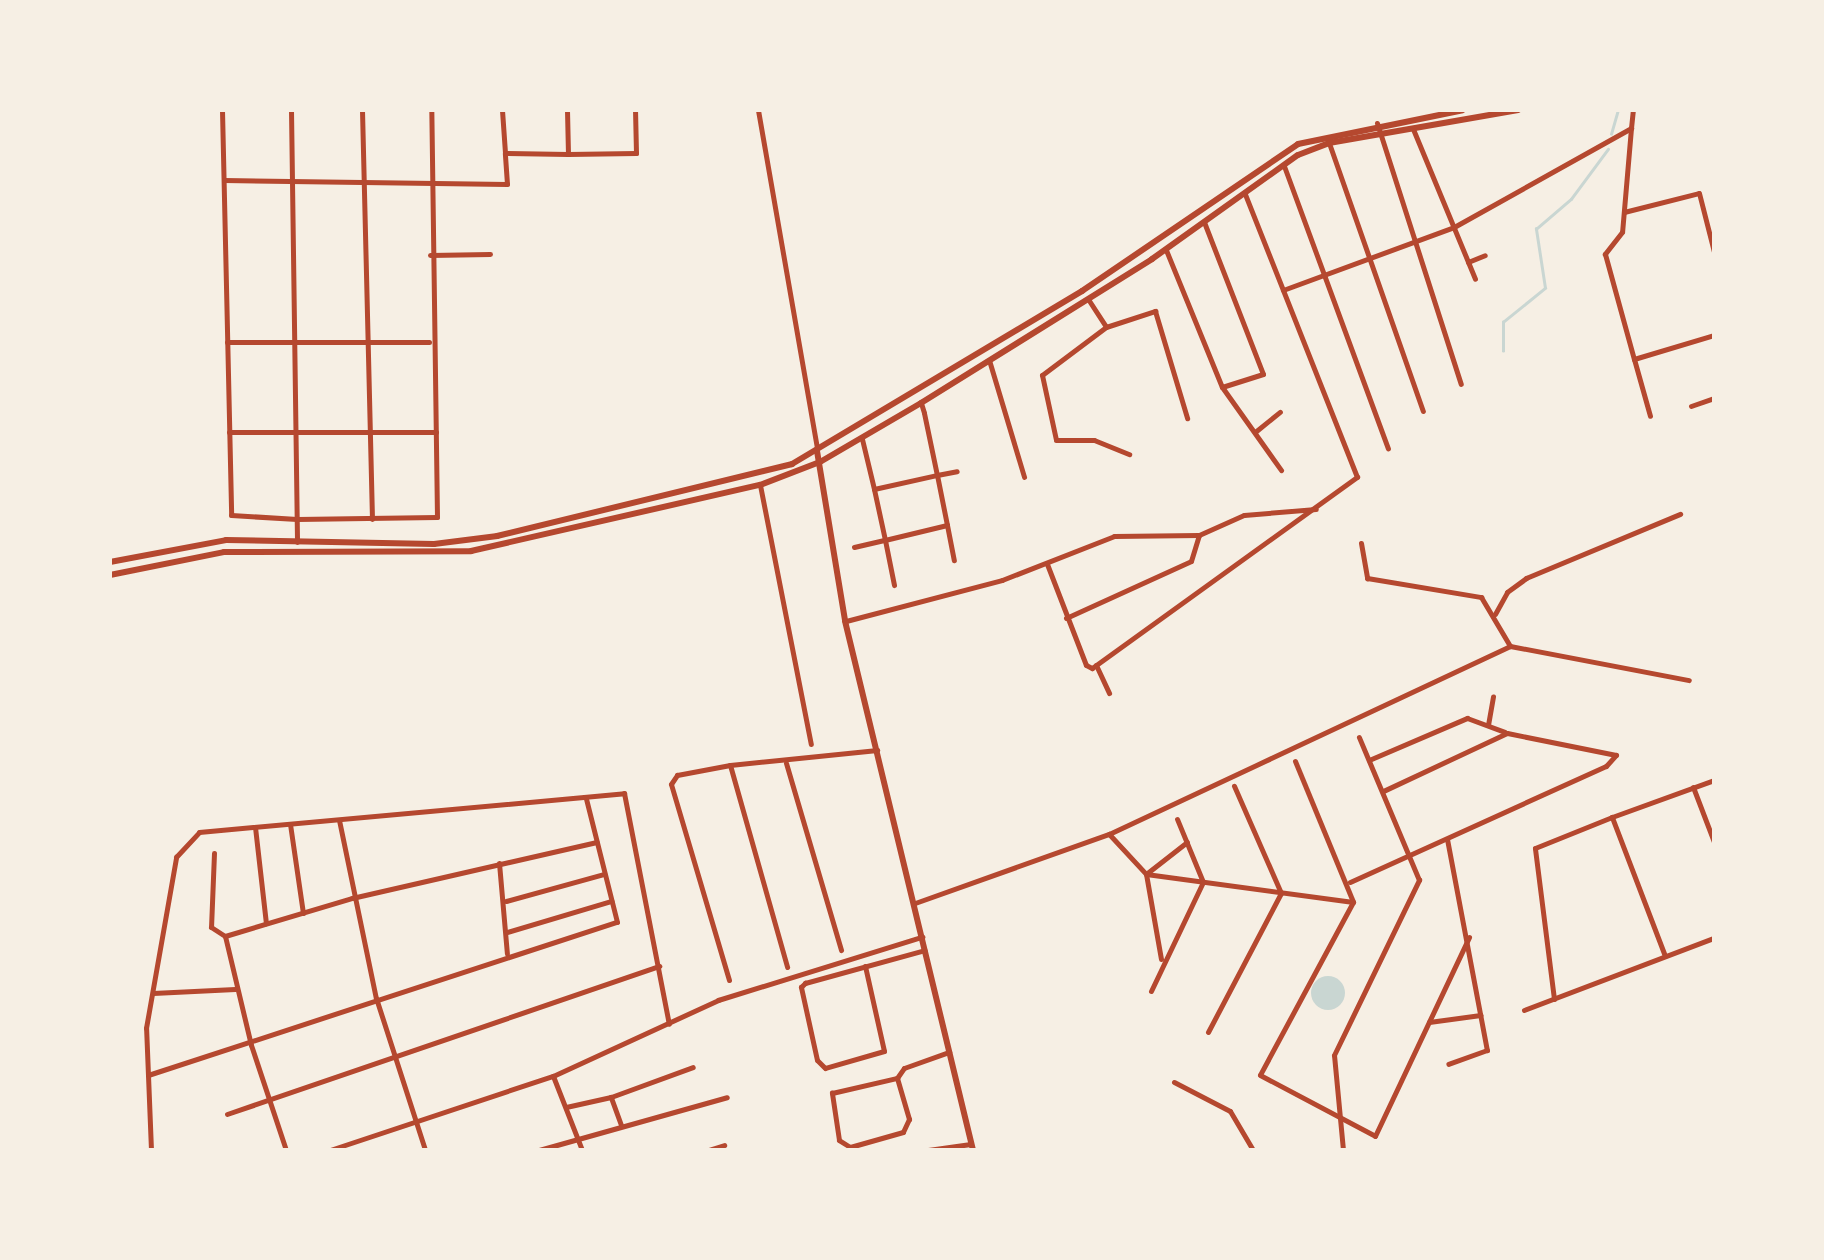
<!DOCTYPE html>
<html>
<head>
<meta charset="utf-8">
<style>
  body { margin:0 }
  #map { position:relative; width:1824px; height:1260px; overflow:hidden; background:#f6efe4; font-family:Commissioner,sans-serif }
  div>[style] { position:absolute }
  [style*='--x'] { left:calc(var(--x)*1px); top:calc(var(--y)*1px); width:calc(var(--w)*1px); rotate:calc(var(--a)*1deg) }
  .water>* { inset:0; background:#c9d6d2 }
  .round { border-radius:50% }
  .stream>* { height:2.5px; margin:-1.25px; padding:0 1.25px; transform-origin:1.25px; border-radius:1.25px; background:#c9d6d2 }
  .minor>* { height:5px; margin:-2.5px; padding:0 2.5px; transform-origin:2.5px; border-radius:2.5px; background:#b5482f }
  .tertiary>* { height:6px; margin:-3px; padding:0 3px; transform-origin:3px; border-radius:3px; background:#b5482f }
  .secondary>* { height:6px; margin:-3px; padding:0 3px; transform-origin:3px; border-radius:3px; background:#b5482f }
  span { translate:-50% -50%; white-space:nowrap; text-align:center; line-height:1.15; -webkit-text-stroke:10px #f6efe4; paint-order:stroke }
  .frame { position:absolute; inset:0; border:112px solid #f6efe4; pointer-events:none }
</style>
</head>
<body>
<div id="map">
  <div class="water">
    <div class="round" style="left:1311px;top:976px;width:34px;height:34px"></div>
  </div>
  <div class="stream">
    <div style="--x:1611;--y:134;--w:25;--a:-74"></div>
    <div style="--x:1503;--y:351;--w:29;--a:-90"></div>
    <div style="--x:1503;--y:322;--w:54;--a:-39"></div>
    <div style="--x:1545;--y:288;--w:60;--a:-98.7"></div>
    <div style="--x:1536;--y:229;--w:46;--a:-40.6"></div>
    <div style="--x:1571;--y:199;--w:62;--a:-53.5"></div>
  </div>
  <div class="minor">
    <div style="--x:222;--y:110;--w:405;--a:88.7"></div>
    <div style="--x:231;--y:515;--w:66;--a:3.5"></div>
    <div style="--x:297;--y:519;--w:140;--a:-0.8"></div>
    <div style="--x:437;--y:517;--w:407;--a:-90.8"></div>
    <div style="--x:291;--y:110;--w:432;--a:89.2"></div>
    <div style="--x:362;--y:110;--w:409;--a:88.6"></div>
    <div style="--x:502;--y:110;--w:43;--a:86"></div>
    <div style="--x:567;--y:110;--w:44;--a:88.7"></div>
    <div style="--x:568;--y:154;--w:68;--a:-0.8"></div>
    <div style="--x:636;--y:153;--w:43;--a:-91.3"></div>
    <div style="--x:758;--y:110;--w:343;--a:80.1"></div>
    <div style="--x:1377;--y:123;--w:274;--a:72.2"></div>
    <div style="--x:1631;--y:128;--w:104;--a:94.9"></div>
    <div style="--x:1622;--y:232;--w:28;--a:128"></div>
    <div style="--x:1605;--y:254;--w:109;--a:74.6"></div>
    <div style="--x:1634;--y:359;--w:84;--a:-16.7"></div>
    <div style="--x:1413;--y:129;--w:162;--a:67.5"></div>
    <div style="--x:1329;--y:143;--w:284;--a:70.7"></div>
    <div style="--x:1284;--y:166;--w:301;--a:69.8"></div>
    <div style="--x:224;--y:180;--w:283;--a:0.8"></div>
    <div style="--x:507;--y:184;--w:31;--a:-94"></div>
    <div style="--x:505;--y:153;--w:63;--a:0.9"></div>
    <div style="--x:1624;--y:212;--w:77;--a:-14.2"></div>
    <div style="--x:1699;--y:193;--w:61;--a:75.7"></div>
    <div style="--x:1204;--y:222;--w:163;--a:68.8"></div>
    <div style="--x:1263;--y:374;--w:43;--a:162.4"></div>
    <div style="--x:1166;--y:250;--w:148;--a:67.8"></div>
    <div style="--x:1222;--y:387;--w:102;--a:54.6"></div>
    <div style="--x:430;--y:255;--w:60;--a:-1"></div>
    <div style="--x:1468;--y:262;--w:18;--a:-22"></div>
    <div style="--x:1283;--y:290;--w:182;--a:-20.2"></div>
    <div style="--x:1454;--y:227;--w:203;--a:-29.2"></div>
    <div style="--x:1631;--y:128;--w:18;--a:-84"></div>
    <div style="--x:1088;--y:299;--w:33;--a:57"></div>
    <div style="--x:1106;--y:327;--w:52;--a:-18.1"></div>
    <div style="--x:1155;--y:311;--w:112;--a:73.3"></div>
    <div style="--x:1106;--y:327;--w:80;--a:143.1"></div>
    <div style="--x:1042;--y:375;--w:66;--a:77.8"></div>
    <div style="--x:1056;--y:440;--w:38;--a:0"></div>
    <div style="--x:1094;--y:440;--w:38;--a:22"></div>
    <div style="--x:227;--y:342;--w:202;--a:0"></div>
    <div style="--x:1634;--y:359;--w:59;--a:74.3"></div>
    <div style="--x:989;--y:360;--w:122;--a:73.3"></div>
    <div style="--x:921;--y:403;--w:10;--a:73"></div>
    <div style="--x:924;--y:413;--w:63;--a:78.2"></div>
    <div style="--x:937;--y:475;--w:51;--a:78.7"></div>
    <div style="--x:947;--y:525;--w:64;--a:166.4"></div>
    <div style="--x:885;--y:540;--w:52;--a:-102.2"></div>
    <div style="--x:874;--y:489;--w:65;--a:-12.5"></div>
    <div style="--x:937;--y:475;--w:20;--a:-11"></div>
    <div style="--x:1691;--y:406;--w:24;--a:-19"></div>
    <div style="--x:229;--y:432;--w:207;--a:0"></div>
    <div style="--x:1255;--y:432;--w:32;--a:-39"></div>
    <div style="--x:862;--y:439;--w:51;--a:76.5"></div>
    <div style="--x:760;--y:485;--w:264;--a:78.9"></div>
    <div style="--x:947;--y:525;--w:36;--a:79"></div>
    <div style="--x:1361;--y:543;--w:36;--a:80"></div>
    <div style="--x:1367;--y:578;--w:116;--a:9.5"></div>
    <div style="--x:1481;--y:597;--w:57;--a:59.4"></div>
    <div style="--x:854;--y:547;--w:32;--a:-13"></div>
    <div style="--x:885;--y:540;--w:46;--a:78.7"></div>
    <div style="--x:1047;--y:564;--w:108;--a:68.9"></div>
    <div style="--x:1086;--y:665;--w:7;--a:27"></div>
    <div style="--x:1092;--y:668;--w:327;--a:-35.8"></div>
    <div style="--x:1357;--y:477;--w:304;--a:-111.6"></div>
    <div style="--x:1495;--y:614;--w:25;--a:-61"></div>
    <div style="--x:1507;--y:592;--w:24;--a:-36"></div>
    <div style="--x:1526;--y:578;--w:167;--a:-22.6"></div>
    <div style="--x:1066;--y:618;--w:137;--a:-24.5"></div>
    <div style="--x:1191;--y:561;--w:27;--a:-73"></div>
    <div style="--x:846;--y:621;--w:161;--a:-14.7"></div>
    <div style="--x:1002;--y:580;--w:120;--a:-21.4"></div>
    <div style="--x:1114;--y:536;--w:85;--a:-0.7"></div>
    <div style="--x:1199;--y:535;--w:49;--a:-24"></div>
    <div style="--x:1244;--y:515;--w:72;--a:-4.8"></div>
    <div style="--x:1096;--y:665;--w:31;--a:65"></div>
    <div style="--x:1488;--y:725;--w:29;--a:-80"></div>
    <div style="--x:1369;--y:760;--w:107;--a:-23.2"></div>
    <div style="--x:1467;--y:718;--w:40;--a:20.2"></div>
    <div style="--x:1295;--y:761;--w:152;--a:67.6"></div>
    <div style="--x:1353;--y:902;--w:196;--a:118.3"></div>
    <div style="--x:1260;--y:1075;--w:130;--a:27.9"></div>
    <div style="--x:1375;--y:1136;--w:220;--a:-64.7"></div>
    <div style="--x:786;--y:763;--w:195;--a:73.6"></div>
    <div style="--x:730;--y:765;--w:210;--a:74.2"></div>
    <div style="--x:1693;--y:787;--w:59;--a:69.1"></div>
    <div style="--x:339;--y:820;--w:182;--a:78.3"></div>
    <div style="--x:376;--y:998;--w:160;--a:72.1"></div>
    <div style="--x:290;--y:824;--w:90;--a:81.7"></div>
    <div style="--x:255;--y:827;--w:97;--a:83.5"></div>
    <div style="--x:1109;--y:834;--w:54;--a:47.2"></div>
    <div style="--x:1146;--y:874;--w:209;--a:7.7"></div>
    <div style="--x:1447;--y:839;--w:215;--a:79.3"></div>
    <div style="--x:1487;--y:1050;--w:41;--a:160.3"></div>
    <div style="--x:214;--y:853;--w:74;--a:92.3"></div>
    <div style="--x:211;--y:927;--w:17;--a:33"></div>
    <div style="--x:225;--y:936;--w:112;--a:76.6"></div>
    <div style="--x:251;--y:1045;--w:111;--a:71.6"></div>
    <div style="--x:499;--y:863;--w:91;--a:85"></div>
    <div style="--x:1350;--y:882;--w:281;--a:-24.4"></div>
    <div style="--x:1606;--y:766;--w:15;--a:-48"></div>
    <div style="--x:1616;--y:755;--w:111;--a:-168.6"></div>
    <div style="--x:1507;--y:733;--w:137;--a:154.9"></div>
    <div style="--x:506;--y:901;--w:102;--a:-15.4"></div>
    <div style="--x:915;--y:903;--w:206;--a:-19.6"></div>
    <div style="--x:1109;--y:834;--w:443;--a:-25.1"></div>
    <div style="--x:1510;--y:646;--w:182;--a:10.8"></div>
    <div style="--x:507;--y:932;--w:109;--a:-16.6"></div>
    <div style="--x:225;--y:936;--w:133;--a:-16.7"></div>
    <div style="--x:352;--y:898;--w:251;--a:-12.9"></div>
    <div style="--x:1665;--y:956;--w:149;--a:-110.9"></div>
    <div style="--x:1612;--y:817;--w:109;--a:-19.9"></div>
    <div style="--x:1161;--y:959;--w:86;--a:-100"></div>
    <div style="--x:1146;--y:874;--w:52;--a:-38"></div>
    <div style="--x:865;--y:966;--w:87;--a:77.4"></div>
    <div style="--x:884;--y:1051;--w:61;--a:163.9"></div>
    <div style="--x:825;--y:1068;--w:11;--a:-135"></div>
    <div style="--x:817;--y:1060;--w:75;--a:-102.4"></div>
    <div style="--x:801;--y:987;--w:6;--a:-45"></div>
    <div style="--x:805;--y:983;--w:124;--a:-15.4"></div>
    <div style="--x:729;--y:980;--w:204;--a:-106.5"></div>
    <div style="--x:671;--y:784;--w:11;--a:-56"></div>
    <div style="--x:677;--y:775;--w:54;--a:-10.7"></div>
    <div style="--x:730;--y:765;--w:148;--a:-5.8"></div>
    <div style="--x:1151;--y:991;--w:121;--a:-64.5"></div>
    <div style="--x:1203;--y:882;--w:68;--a:-112.4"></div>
    <div style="--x:153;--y:993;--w:82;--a:-2.8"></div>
    <div style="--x:1554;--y:999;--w:152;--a:-97.2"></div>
    <div style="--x:1535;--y:848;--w:83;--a:-21.9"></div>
    <div style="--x:1524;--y:1010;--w:203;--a:-20.8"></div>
    <div style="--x:1429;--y:1022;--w:52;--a:-7.7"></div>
    <div style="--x:1208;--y:1032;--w:157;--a:-62.3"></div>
    <div style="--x:1281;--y:893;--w:117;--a:-113.7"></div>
    <div style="--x:148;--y:1075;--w:493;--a:-18.1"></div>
    <div style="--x:617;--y:922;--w:127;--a:-104.1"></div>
    <div style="--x:553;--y:1076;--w:79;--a:68.6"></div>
    <div style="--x:897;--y:1078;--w:43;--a:73.7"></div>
    <div style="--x:909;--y:1119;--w:14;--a:115"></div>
    <div style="--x:903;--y:1132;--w:55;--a:164.2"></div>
    <div style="--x:850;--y:1147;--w:13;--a:-148"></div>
    <div style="--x:839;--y:1140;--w:48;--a:-98.5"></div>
    <div style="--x:832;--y:1093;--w:67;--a:-13"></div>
    <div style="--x:897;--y:1078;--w:12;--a:-55"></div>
    <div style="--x:904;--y:1068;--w:48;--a:-19.6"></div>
    <div style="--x:1174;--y:1082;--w:63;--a:27.4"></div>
    <div style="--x:1230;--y:1111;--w:45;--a:59.5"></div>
    <div style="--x:566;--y:1107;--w:46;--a:-12.5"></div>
    <div style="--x:227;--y:1114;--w:457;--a:-18.9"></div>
    <div style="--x:621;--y:1125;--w:30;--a:-110"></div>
    <div style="--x:611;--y:1097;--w:87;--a:-20.1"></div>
    <div style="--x:151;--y:1150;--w:122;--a:-92.3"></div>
    <div style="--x:146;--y:1028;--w:174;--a:-80"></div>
    <div style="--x:176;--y:857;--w:34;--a:-47"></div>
    <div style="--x:199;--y:832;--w:427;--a:-5.2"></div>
    <div style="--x:624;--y:793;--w:235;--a:79"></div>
    <div style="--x:330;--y:1150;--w:235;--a:-18.4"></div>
    <div style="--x:553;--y:1076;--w:182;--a:-24.7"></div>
    <div style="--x:718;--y:1000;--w:214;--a:-17.2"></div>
    <div style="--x:539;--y:1150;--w:195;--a:-15.7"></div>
    <div style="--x:709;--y:1150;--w:16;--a:-18"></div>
    <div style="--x:928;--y:1150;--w:43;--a:-7.9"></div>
    <div style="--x:1343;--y:1150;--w:95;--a:-95.4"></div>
    <div style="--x:1334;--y:1055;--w:195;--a:-64.1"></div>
    <div style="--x:1419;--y:880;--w:155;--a:-112.8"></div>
  </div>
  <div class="tertiary">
    <div style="--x:817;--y:451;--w:172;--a:80.6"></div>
    <div style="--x:845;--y:621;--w:544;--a:76.4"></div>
  </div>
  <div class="secondary">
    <div style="--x:110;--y:562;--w:118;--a:-10.7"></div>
    <div style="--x:226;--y:540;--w:208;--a:1.1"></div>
    <div style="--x:434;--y:544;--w:64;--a:-7.2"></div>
    <div style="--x:497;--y:536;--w:304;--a:-13.7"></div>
    <div style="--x:792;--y:464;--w:338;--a:-30.8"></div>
    <div style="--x:1082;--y:291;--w:261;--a:-34.2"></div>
    <div style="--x:1298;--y:144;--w:168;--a:-11.6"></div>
    <div style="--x:110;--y:575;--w:116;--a:-11.4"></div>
    <div style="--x:224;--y:552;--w:247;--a:-0.2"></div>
    <div style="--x:471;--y:551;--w:296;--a:-12.9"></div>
    <div style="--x:760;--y:485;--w:64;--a:-21"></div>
    <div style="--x:820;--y:462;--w:117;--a:-30.3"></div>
    <div style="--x:921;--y:403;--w:272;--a:-31.9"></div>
    <div style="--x:1152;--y:259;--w:179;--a:-35.5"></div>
    <div style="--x:1298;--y:155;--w:33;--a:-21"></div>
    <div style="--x:1329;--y:143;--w:192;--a:-9.9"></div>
  </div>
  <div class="frame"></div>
</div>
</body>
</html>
